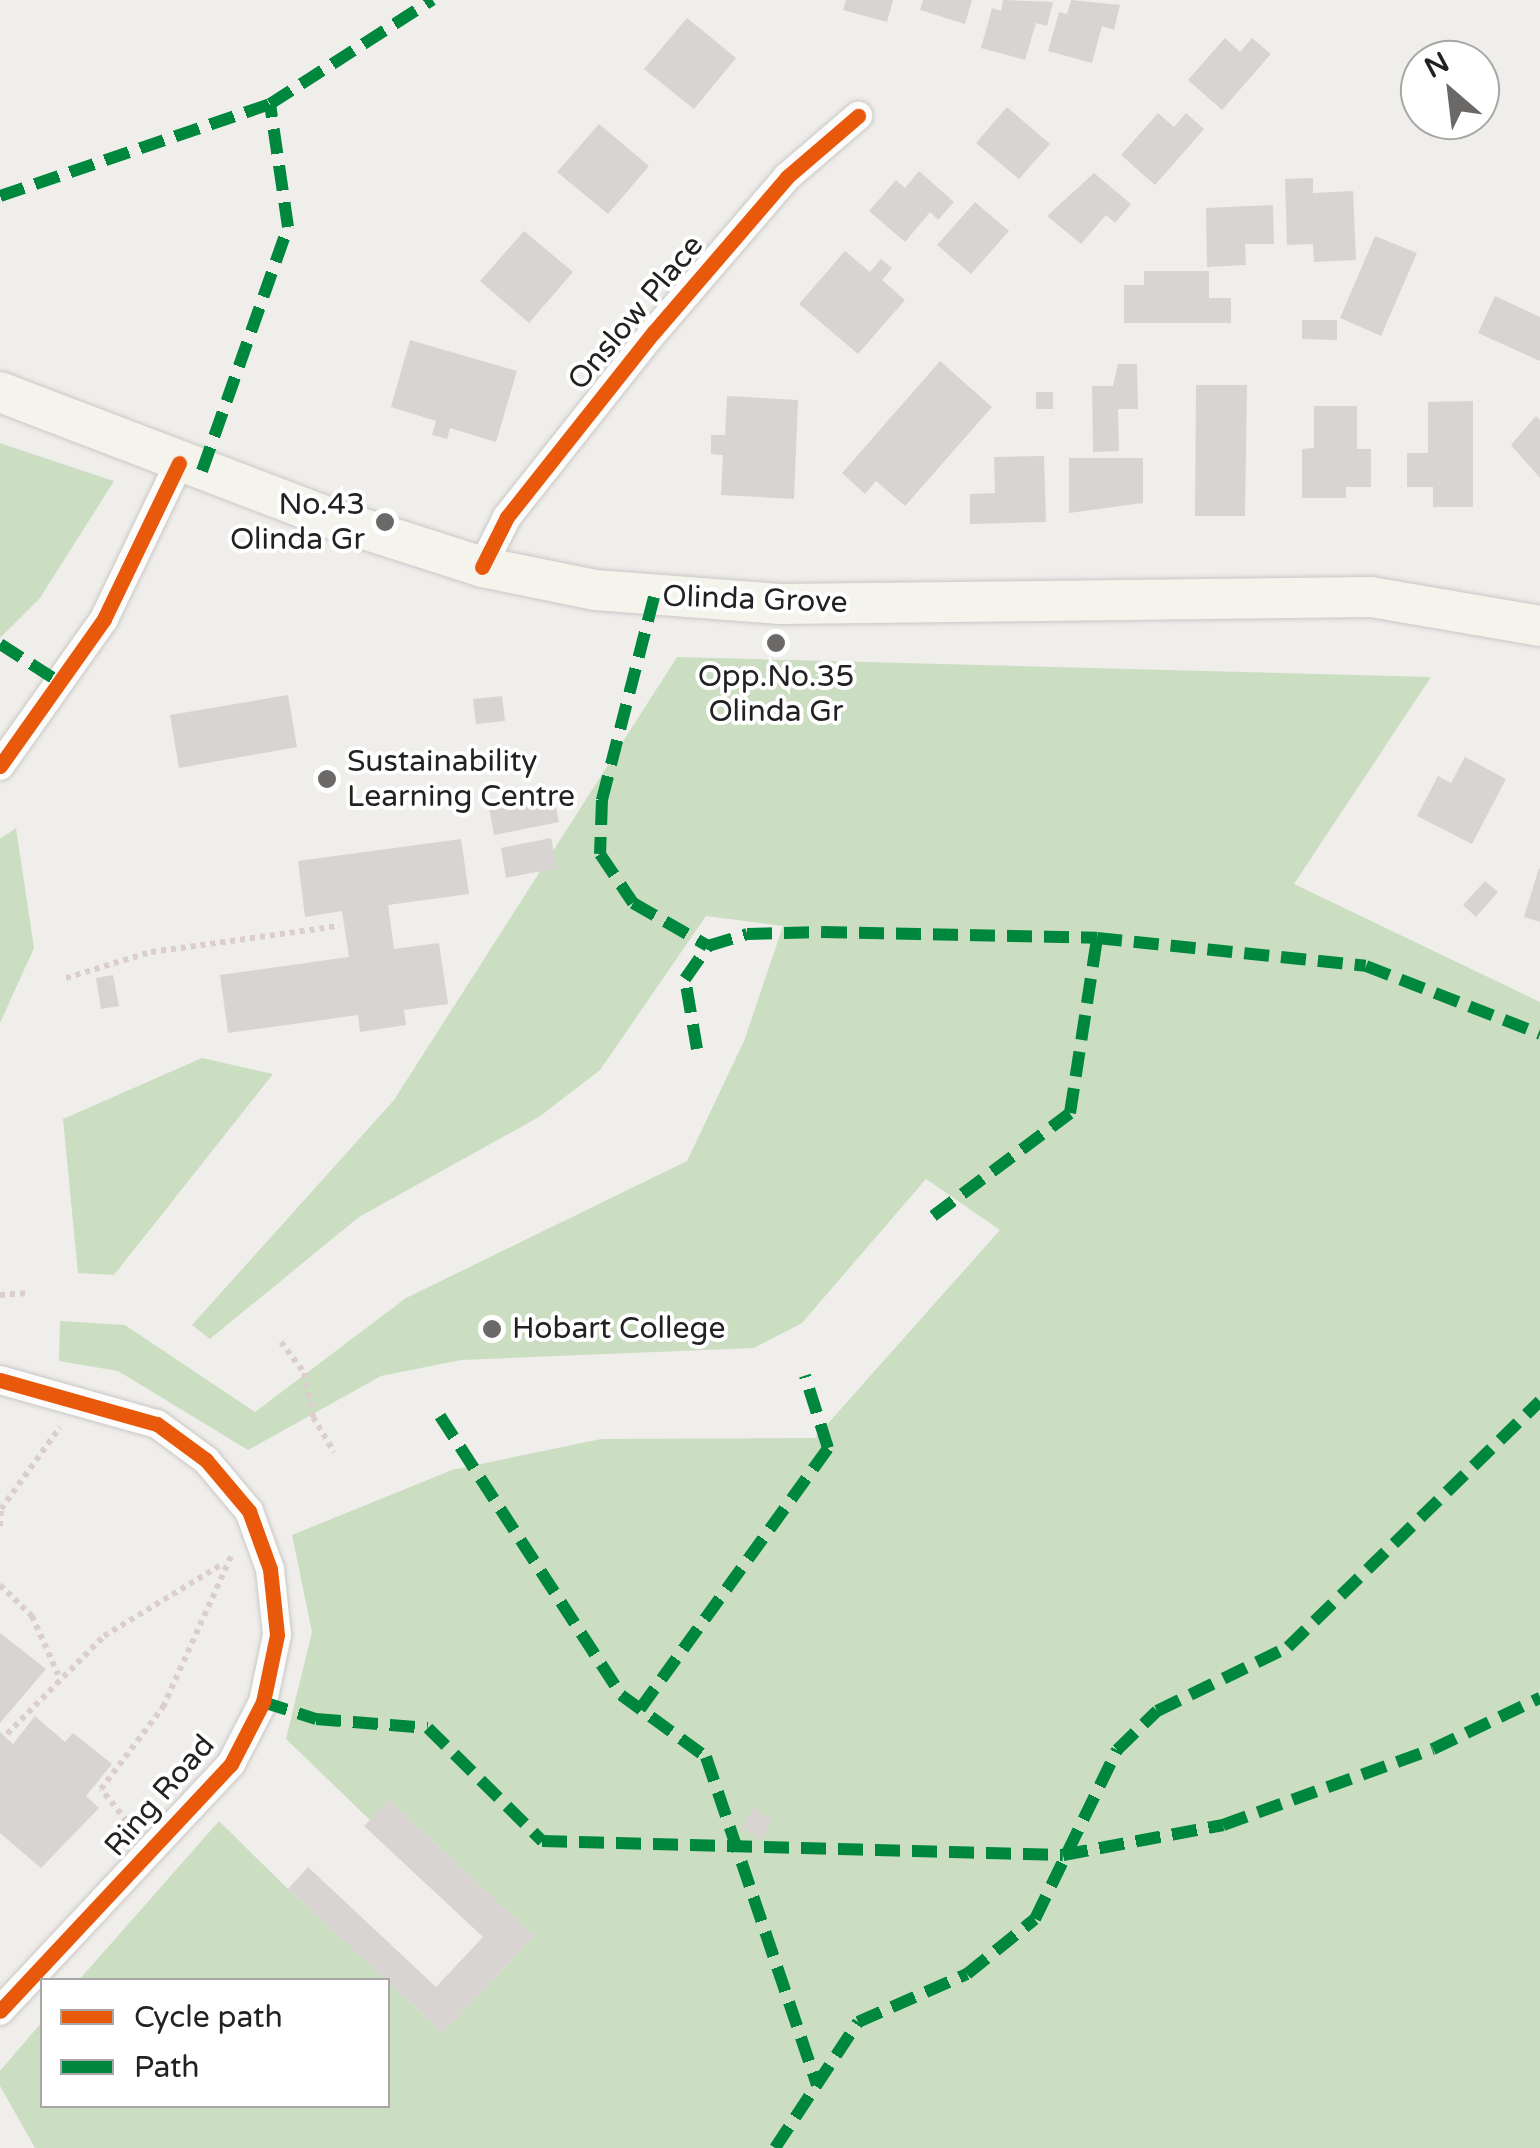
<!DOCTYPE html>
<html>
<head>
<meta charset="utf-8">
<style>
  body { margin:0 }
  #map { position:relative; width:1540px; height:2148px; overflow:hidden; background:#f0eeeb; font-family:"Varela Round",sans-serif }
  div>[style] { position:absolute }
  [style*='--x'] { left:calc(var(--x)*1px); top:calc(var(--y)*1px); width:calc(var(--w)*1px); rotate:calc(var(--a)*1deg) }
  .forest>* { inset:0; background:#cbdec1 }
  .building>* { inset:0; background:#d7d4d2 }
  .path>* { height:6px; margin-top:-3px; transform-origin:0; background:repeating-linear-gradient(90deg,#dccecd 0 5px,transparent 0 10px) }
  .roads { filter:drop-shadow(0 0 2px #c9c8c7) drop-shadow(0 0 2px #c9c8c7) }
  .minor>* { height:28px; margin:-14px; padding:0 14px; transform-origin:14px; border-radius:14px; background:#fdfcfc }
  .secondary>* { height:40px; margin:-20px; padding:0 20px; transform-origin:20px; border-radius:20px; background:#f4f4ed }
  .quiet>* { height:12px; margin-top:-6px; transform-origin:0; background:repeating-linear-gradient(90deg,#00873e 0 25px,transparent 0 37px) }
  .cycleway>* { height:15px; margin:-7.5px; padding:0 7.5px; transform-origin:7.5px; border-radius:7.5px; background:#e8590c }
  .dots>* { width:28px; height:28px; translate:-50% -50%; box-sizing:border-box; border:5px solid #fff; border-radius:50% }
  span { translate:-50% -50%; white-space:nowrap; text-align:center; line-height:1.15; -webkit-text-stroke:8px #fff; paint-order:stroke }
  .street-label { font-size:30px; color:#222 }
  .poi-label { font-size:30px; color:#222 }
  .right { translate:-100% -50%; text-align:right }
  .left { translate:0 -50%; text-align:left }
  .legend { position:absolute; left:40px; top:1978px; width:350px; height:130px; box-sizing:border-box; background:#fff; border:2px solid #a7a7a7; margin:0; padding:12px 18px; list-style:none; font-size:30px; color:#222 }
  .legend li { display:flex; align-items:center; gap:20px; height:50px }
  .legend b { width:50px; border:2px solid #a7a7a7 }
  .north { position:absolute; left:1400px; top:40px; width:100px; height:100px; box-sizing:border-box; background:#fff; border:2px solid #a7a7a7; border-radius:50%; rotate:332deg; font-size:28px; font-weight:700; line-height:40px; text-align:center; color:#222 }
  .north::after { content:''; display:block; margin:auto; width:35px; height:45px; background:#6a6968; clip-path:polygon(50% 0,100% 100%,50% 72%,0 100%) }
</style>
</head>
<body>
<div id="map">
  <div class="forest">
    <div style="clip-path:polygon(0 443px,114px 481px,40px 598px,0 638px)"></div>
    <div style="clip-path:polygon(677px 657px,1431px 677px,1294px 884px,1540px 1002px,1540px 2148px,35px 2148px,0 2086px,0 2071px,42px 2022px,42px 2106px,388px 2106px,388px 1982px,443px 2033px,534px 1936px,389px 1800px,370px 1820px,286px 1739px,312px 1632px,292px 1535px,452px 1470px,601px 1439px,815px 1438px,1000px 1230px,926px 1179px,802px 1323px,754px 1348px,461px 1360px,381px 1376px,248px 1450px,118px 1371px,59px 1361px,60px 1321px,125px 1325px,255px 1412px,406px 1298px,687px 1161px,744px 1041px,783px 926px,706px 916px,600px 1070px,539px 1117px,359px 1217px,210px 1339px,192px 1325px,394px 1100px)"></div>
    <div style="clip-path:polygon(16px 828px,34px 948px,0 1023px,0 839px)"></div>
    <div style="clip-path:polygon(202px 1058px,273px 1074px,114px 1275px,78px 1273px,63px 1119px)"></div>
    <div style="clip-path:polygon(219px 1821px,288px 1889px,386px 1980px,79px 1980px)"></div>
  </div>
  <div class="building">
    <div style="clip-path:polygon(846px 0,893px 0,887px 22px,843px 10px)"></div>
    <div style="clip-path:polygon(923px 0,972px 0,965px 24px,920px 10px)"></div>
    <div style="clip-path:polygon(1003px 0,1053px 2px,1047px 26px,1036px 23px,1025px 60px,981px 48px,992px 8px,1001px 11px)"></div>
    <div style="clip-path:polygon(1071px 0,1120px 5px,1114px 30px,1102px 26px,1092px 63px,1048px 51px,1059px 12px,1067px 14px)"></div>
    <div style="clip-path:polygon(687px 18px,736px 58px,694px 109px,644px 69px)"></div>
    <div style="clip-path:polygon(1225px 38px,1240px 52px,1252px 38px,1271px 54px,1222px 110px,1188px 80px)"></div>
    <div style="clip-path:polygon(1007px 107px,1050px 144px,1019px 179px,976px 143px)"></div>
    <div style="clip-path:polygon(1158px 113px,1174px 127px,1186px 113px,1204px 129px,1155px 185px,1121px 155px)"></div>
    <div style="clip-path:polygon(599px 124px,649px 166px,608px 214px,557px 172px)"></div>
    <div style="clip-path:polygon(919px 171px,954px 202px,938px 220px,930px 212px,905px 242px,869px 211px,896px 180px,905px 188px)"></div>
    <div style="clip-path:polygon(1094px 173px,1131px 204px,1115px 223px,1106px 215px,1081px 244px,1047px 216px)"></div>
    <div style="clip-path:polygon(1313px 178px,1313px 193px,1353px 191px,1356px 260px,1314px 262px,1313px 244px,1287px 245px,1285px 179px)"></div>
    <div style="clip-path:polygon(975px 202px,1009px 231px,971px 274px,937px 245px)"></div>
    <div style="clip-path:polygon(1273px 205px,1274px 244px,1245px 244px,1246px 265px,1207px 267px,1206px 208px)"></div>
    <div style="clip-path:polygon(524px 231px,573px 272px,529px 323px,480px 281px)"></div>
    <div style="clip-path:polygon(1375px 236px,1417px 253px,1381px 336px,1340px 318px)"></div>
    <div style="clip-path:polygon(845px 251px,870px 272px,881px 259px,892px 268px,882px 280px,905px 300px,858px 354px,799px 304px)"></div>
    <div style="clip-path:polygon(1144px 271px,1209px 271px,1209px 298px,1231px 298px,1231px 323px,1124px 323px,1124px 285px,1144px 285px)"></div>
    <div style="clip-path:polygon(1495px 296px,1540px 317px,1540px 361px,1478px 333px)"></div>
    <div style="clip-path:polygon(1302px 320px,1337px 320px,1337px 340px,1302px 339px)"></div>
    <div style="clip-path:polygon(410px 340px,517px 371px,496px 442px,450px 428px,447px 439px,432px 435px,436px 421px,391px 407px)"></div>
    <div style="clip-path:polygon(940px 361px,992px 407px,905px 506px,876px 481px,865px 494px,842px 473px)"></div>
    <div style="clip-path:polygon(1118px 364px,1137px 364px,1138px 409px,1118px 409px,1119px 451px,1093px 452px,1092px 386px,1113px 386px)"></div>
    <div style="clip-path:polygon(1196px 385px,1247px 385px,1245px 516px,1195px 516px)"></div>
    <div style="clip-path:polygon(1036px 392px,1053px 392px,1053px 409px,1036px 409px)"></div>
    <div style="clip-path:polygon(727px 396px,798px 400px,794px 499px,721px 495px,723px 455px,711px 454px,711px 435px,725px 435px)"></div>
    <div style="clip-path:polygon(1473px 401px,1473px 507px,1433px 507px,1433px 487px,1407px 487px,1407px 453px,1428px 453px,1428px 402px)"></div>
    <div style="clip-path:polygon(1314px 406px,1357px 406px,1357px 449px,1371px 449px,1371px 487px,1346px 487px,1346px 498px,1302px 498px,1302px 449px,1314px 448px)"></div>
    <div style="clip-path:polygon(1536px 416px,1540px 420px,1540px 478px,1511px 445px)"></div>
    <div style="clip-path:polygon(1044px 456px,1046px 522px,970px 524px,970px 494px,995px 493px,994px 457px)"></div>
    <div style="clip-path:polygon(1069px 458px,1143px 458px,1143px 503px,1069px 513px)"></div>
    <div style="clip-path:polygon(288px 695px,297px 747px,179px 768px,170px 715px)"></div>
    <div style="clip-path:polygon(502px 696px,505px 721px,476px 724px,473px 699px)"></div>
    <div style="clip-path:polygon(1465px 757px,1506px 779px,1472px 844px,1417px 816px,1438px 776px,1451px 783px)"></div>
    <div style="clip-path:polygon(552px 789px,559px 822px,494px 835px,488px 802px)"></div>
    <div style="clip-path:polygon(551px 838px,557px 868px,506px 878px,501px 848px)"></div>
    <div style="clip-path:polygon(461px 839px,469px 894px,388px 905px,394px 949px,439px 943px,448px 1004px,404px 1010px,406px 1025px,360px 1032px,358px 1015px,228px 1033px,220px 975px,349px 957px,342px 911px,305px 917px,298px 861px)"></div>
    <div style="clip-path:polygon(1539px 868px,1540px 869px,1540px 922px,1524px 917px)"></div>
    <div style="clip-path:polygon(1485px 881px,1498px 892px,1476px 917px,1463px 905px)"></div>
    <div style="clip-path:polygon(113px 975px,119px 1006px,101px 1009px,96px 978px)"></div>
    <div style="clip-path:polygon(0 1633px,46px 1669px,0 1723px)"></div>
    <div style="clip-path:polygon(35px 1716px,65px 1742px,73px 1733px,112px 1764px,86px 1796px,99px 1808px,41px 1868px,0 1833px,0 1732px,13px 1744px)"></div>
    <div style="clip-path:polygon(389px 1800px,534px 1936px,443px 2033px,288px 1889px,308px 1867px,436px 1987px,483px 1937px,364px 1826px)"></div>
    <div style="clip-path:polygon(753px 1808px,773px 1820px,761px 1840px,741px 1828px)"></div>
  </div>
  <div class="path">
    <div style="--x:66;--y:978;--w:89;--a:-17"></div>
    <div style="--x:151;--y:952;--w:190;--a:-7.9"></div>
    <div style="--x:0;--y:1295;--w:28;--a:-4"></div>
    <div style="--x:281;--y:1342;--w:39;--a:53"></div>
    <div style="--x:304;--y:1373;--w:45;--a:78.4"></div>
    <div style="--x:313;--y:1417;--w:41;--a:59"></div>
    <div style="--x:0;--y:1526;--w:17;--a:-87"></div>
    <div style="--x:1;--y:1509;--w:101;--a:-54.3"></div>
    <div style="--x:0;--y:1585;--w:45;--a:44.1"></div>
    <div style="--x:32;--y:1616;--w:64;--a:65.9"></div>
    <div style="--x:7;--y:1734;--w:138;--a:-45.3"></div>
    <div style="--x:104;--y:1636;--w:140;--a:-31.3"></div>
    <div style="--x:133;--y:1829;--w:51;--a:-128.7"></div>
    <div style="--x:101;--y:1789;--w:103;--a:-52.9"></div>
    <div style="--x:163;--y:1707;--w:168;--a:-65.7"></div>
  </div>
  <div class="roads">
    <div class="minor">
      <div style="--x:482;--y:567;--w:56;--a:-63.4"></div>
      <div style="--x:507;--y:517;--w:235;--a:-51.6"></div>
      <div style="--x:653;--y:333;--w:206;--a:-49.3"></div>
      <div style="--x:787;--y:177;--w:94;--a:-40.7"></div>
      <div style="--x:0;--y:766;--w:180;--a:-54.7"></div>
      <div style="--x:104;--y:619;--w:173;--a:-64.3"></div>
      <div style="--x:0;--y:1380;--w:163;--a:15.7"></div>
      <div style="--x:157;--y:1424;--w:61;--a:36.3"></div>
      <div style="--x:206;--y:1460;--w:67;--a:49.9"></div>
      <div style="--x:249;--y:1511;--w:62;--a:70.1"></div>
      <div style="--x:270;--y:1569;--w:66;--a:83.9"></div>
      <div style="--x:277;--y:1635;--w:68;--a:101.8"></div>
      <div style="--x:263;--y:1702;--w:70;--a:117.3"></div>
      <div style="--x:231;--y:1764;--w:338;--a:133.1"></div>
    </div>
    <div class="secondary">
      <div style="--x:0;--y:392;--w:360;--a:20.9"></div>
      <div style="--x:336;--y:520;--w:153;--a:17.8"></div>
      <div style="--x:482;--y:567;--w:115;--a:11.5"></div>
      <div style="--x:595;--y:590;--w:186;--a:4.3"></div>
      <div style="--x:780;--y:604;--w:591;--a:-0.68"></div>
      <div style="--x:1371;--y:597;--w:171;--a:9.7"></div>
    </div>
  </div>
  <div class="quiet">
    <div style="--x:0;--y:196;--w:285;--a:-18.8"></div>
    <div style="--x:270;--y:104;--w:193;--a:-32.7"></div>
    <div style="--x:202;--y:471;--w:259;--a:-70.6"></div>
    <div style="--x:288;--y:227;--w:124;--a:-98.3"></div>
    <div style="--x:654;--y:597;--w:210;--a:104.4"></div>
    <div style="--x:602;--y:800;--w:54;--a:92.1"></div>
    <div style="--x:600;--y:854;--w:59;--a:56"></div>
    <div style="--x:633;--y:903;--w:86;--a:29.8"></div>
    <div style="--x:0;--y:644;--w:76;--a:32.6"></div>
    <div style="--x:697;--y:1049;--w:71;--a:-99.7"></div>
    <div style="--x:685;--y:979;--w:40;--a:-55.1"></div>
    <div style="--x:708;--y:946;--w:41;--a:-17.1"></div>
    <div style="--x:747;--y:934;--w:75;--a:-1.5"></div>
    <div style="--x:822;--y:932;--w:275;--a:1.2"></div>
    <div style="--x:1097;--y:938;--w:270;--a:5.9"></div>
    <div style="--x:1366;--y:966;--w:187;--a:21.3"></div>
    <div style="--x:933;--y:1216;--w:171;--a:-36.9"></div>
    <div style="--x:1070;--y:1113;--w:177;--a:-81.2"></div>
    <div style="--x:440;--y:1416;--w:333;--a:57"></div>
    <div style="--x:621;--y:1695;--w:105;--a:36.1"></div>
    <div style="--x:706;--y:1757;--w:346;--a:71.3"></div>
    <div style="--x:263;--y:1702;--w:56;--a:17.8"></div>
    <div style="--x:316;--y:1719;--w:112;--a:4.6"></div>
    <div style="--x:428;--y:1728;--w:161;--a:44.7"></div>
    <div style="--x:542;--y:1841;--w:521;--a:1.54"></div>
    <div style="--x:1063;--y:1855;--w:163;--a:-10.6"></div>
    <div style="--x:1223;--y:1825;--w:223;--a:-19.9"></div>
    <div style="--x:1433;--y:1749;--w:119;--a:-25.5"></div>
    <div style="--x:640;--y:1709;--w:322;--a:-54.2"></div>
    <div style="--x:828;--y:1448;--w:76;--a:-107.7"></div>
    <div style="--x:775;--y:2148;--w:151;--a:-56.6"></div>
    <div style="--x:858;--y:2022;--w:119;--a:-23.8"></div>
    <div style="--x:967;--y:1974;--w:87;--a:-39"></div>
    <div style="--x:1035;--y:1919;--w:188;--a:-64.1"></div>
    <div style="--x:1117;--y:1750;--w:56;--a:-44.3"></div>
    <div style="--x:1157;--y:1711;--w:146;--a:-26"></div>
    <div style="--x:1288;--y:1647;--w:352;--a:-44.3"></div>
  </div>
  <div class="cycleway">
    <div style="--x:482;--y:567;--w:56;--a:-63.4"></div>
    <div style="--x:507;--y:517;--w:235;--a:-51.6"></div>
    <div style="--x:653;--y:333;--w:206;--a:-49.3"></div>
    <div style="--x:787;--y:177;--w:94;--a:-40.7"></div>
    <div style="--x:0;--y:766;--w:180;--a:-54.7"></div>
    <div style="--x:104;--y:619;--w:173;--a:-64.3"></div>
    <div style="--x:0;--y:1380;--w:163;--a:15.7"></div>
    <div style="--x:157;--y:1424;--w:61;--a:36.3"></div>
    <div style="--x:206;--y:1460;--w:67;--a:49.9"></div>
    <div style="--x:249;--y:1511;--w:62;--a:70.1"></div>
    <div style="--x:270;--y:1569;--w:66;--a:83.9"></div>
    <div style="--x:277;--y:1635;--w:68;--a:101.8"></div>
    <div style="--x:263;--y:1702;--w:70;--a:117.3"></div>
    <div style="--x:231;--y:1764;--w:338;--a:133.1"></div>
  </div>
  <div class="dots">
    <div style="left:385px;top:522px;background:#6a6968"></div>
    <div style="left:776px;top:643px;background:#6a6968"></div>
    <div style="left:327px;top:779px;background:#6a6968"></div>
    <div style="left:492px;top:1329px;background:#6a6968"></div>
  </div>
  <div class="street-label">
    <span style="left:636px;top:313px;rotate:-50deg">Onslow Place</span>
    <span style="left:755px;top:600px;rotate:2deg">Olinda Grove</span>
    <span style="left:160px;top:1796px;rotate:-49deg">Ring Road</span>
  </div>
  <div class="poi-label">
    <span class="right" style="left:365px;top:522px">No.43<br>Olinda Gr</span>
    <span style="left:776px;top:694px">Opp.No.35<br>Olinda Gr</span>
    <span class="left" style="left:347px;top:779px">Sustainability<br>Learning Centre</span>
    <span class="left" style="left:512px;top:1329px">Hobart College</span>
  </div>
  <ul class="legend">
  <li><b style="height:12px;background:#e8590c"></b>Cycle path</li>
  <li><b style="height:12px;background:#00873e"></b>Path</li>
  </ul>
  <div class="north">N</div>
</div>
</body>
</html>
